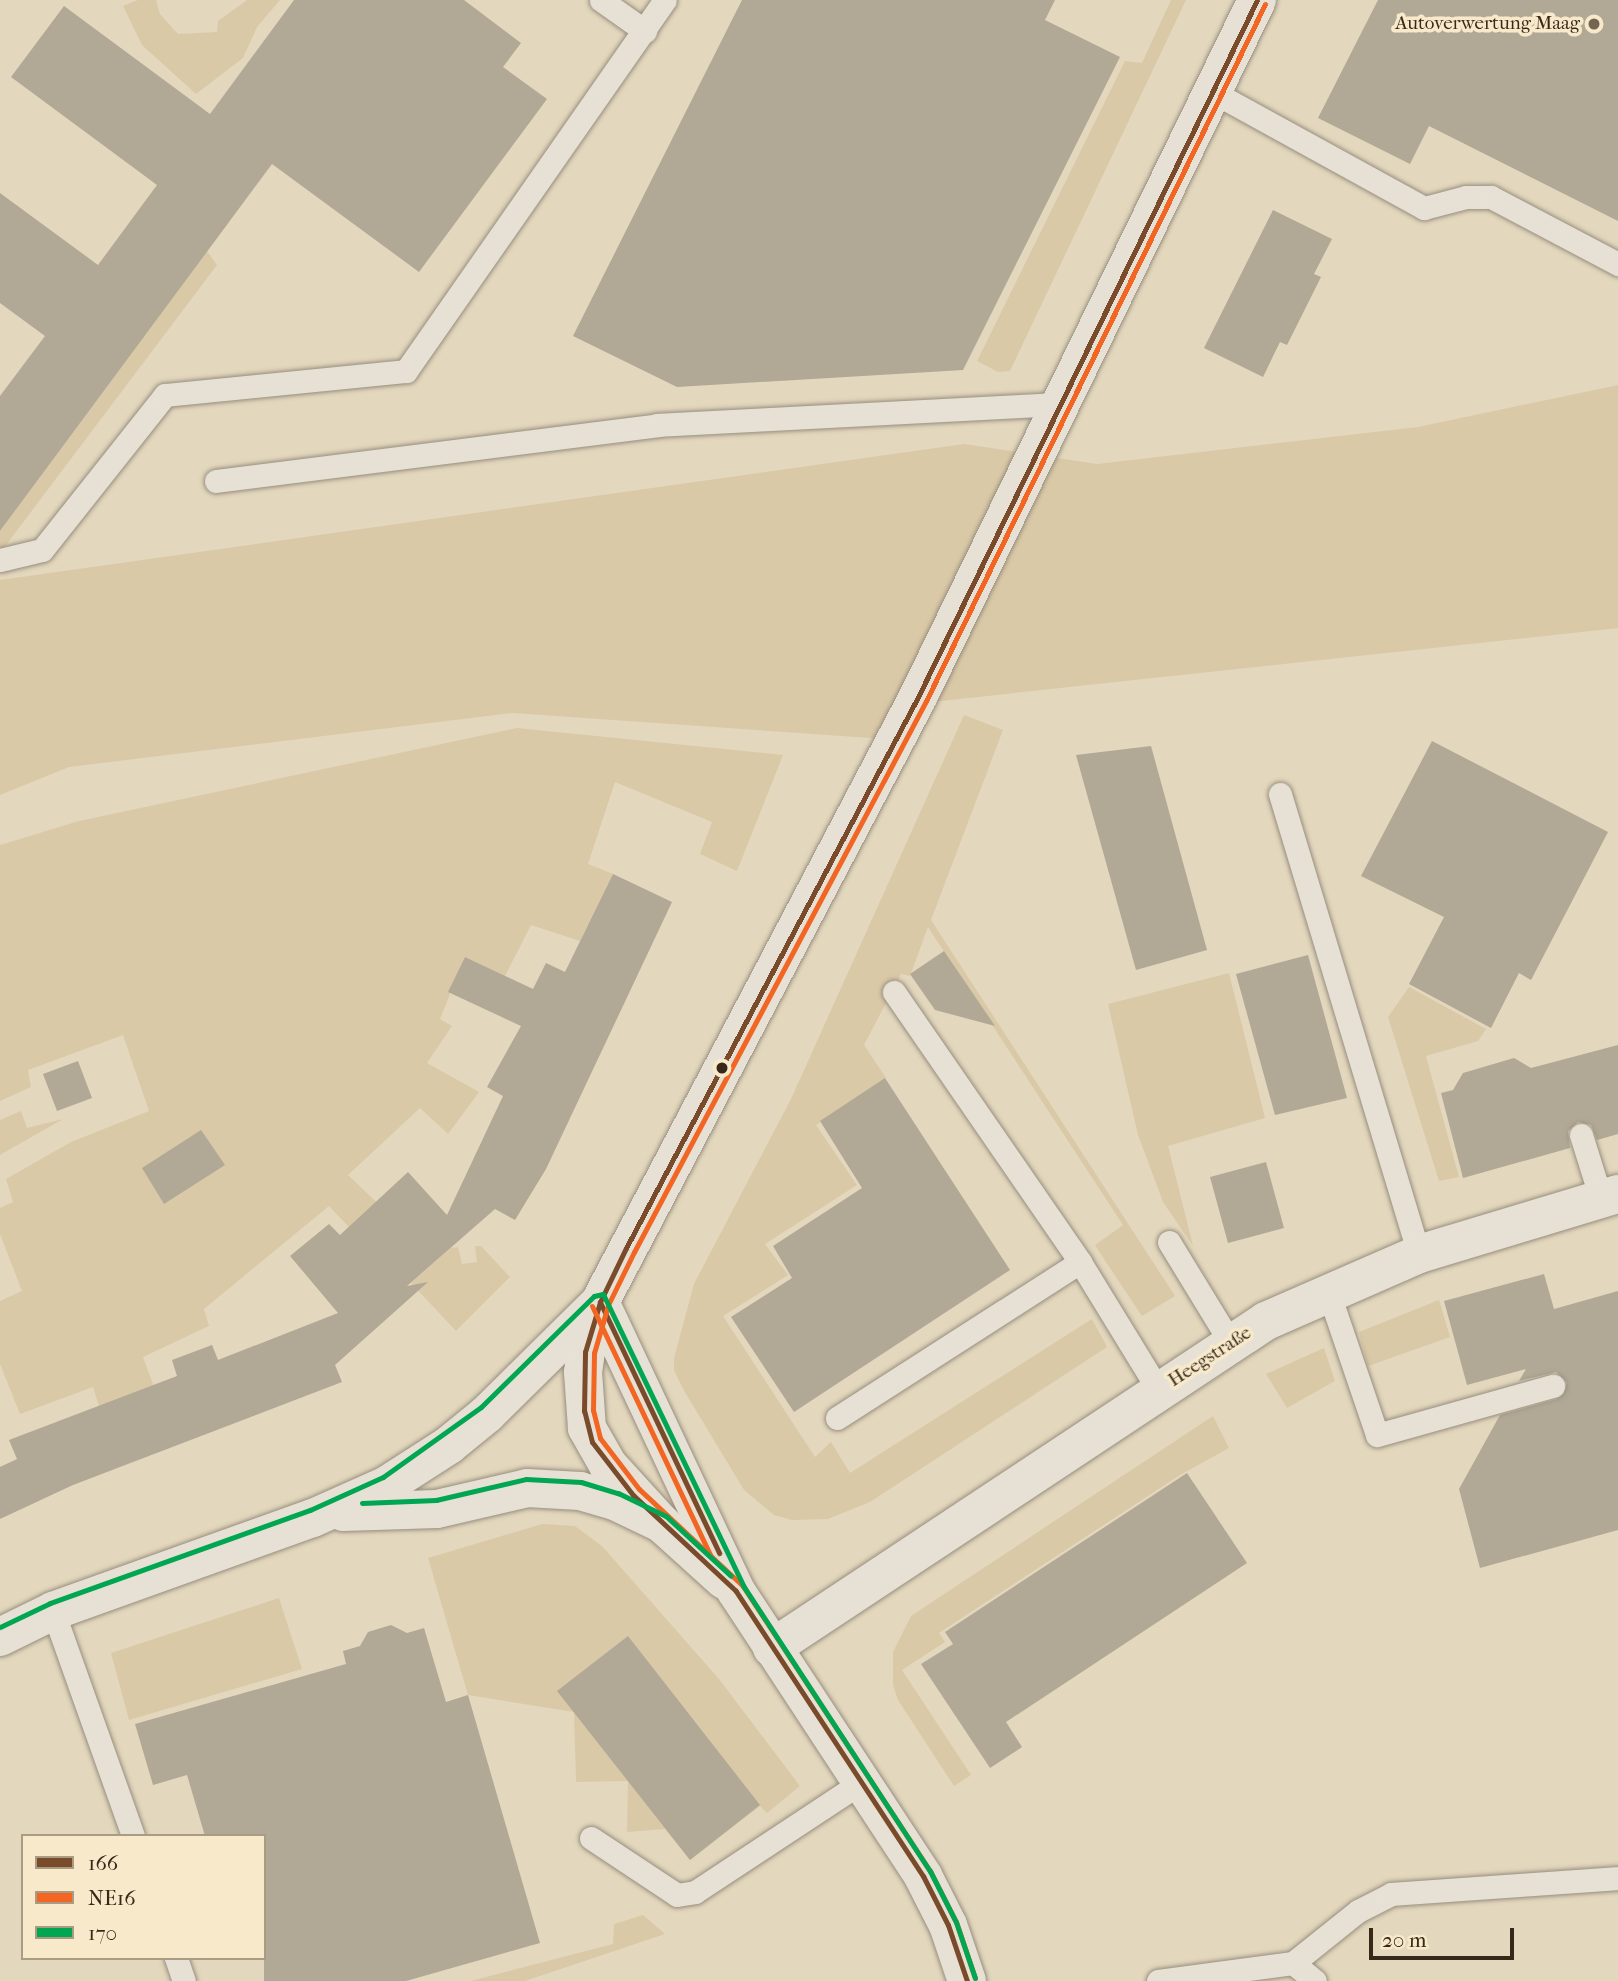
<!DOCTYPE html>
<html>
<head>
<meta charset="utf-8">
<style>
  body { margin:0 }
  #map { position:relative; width:1618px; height:1981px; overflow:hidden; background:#e3d7bd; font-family:"IM FELL French Canon",serif }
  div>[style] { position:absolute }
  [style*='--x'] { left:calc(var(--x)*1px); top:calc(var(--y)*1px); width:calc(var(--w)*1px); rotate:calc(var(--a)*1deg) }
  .green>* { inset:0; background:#dac9a7 }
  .building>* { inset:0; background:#b1a896 }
  .roads { filter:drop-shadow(0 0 2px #978e7e) drop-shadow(0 0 2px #978e7e) }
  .service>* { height:23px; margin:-11.5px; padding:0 11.5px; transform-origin:11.5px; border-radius:11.5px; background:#e7e1d5 }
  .minor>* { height:38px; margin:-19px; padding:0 19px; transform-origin:19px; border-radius:19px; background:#e7e1d5 }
  .tertiary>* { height:38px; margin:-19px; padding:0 19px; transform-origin:19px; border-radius:19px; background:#e7e1d5 }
  .bus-1>* { height:5px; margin:-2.5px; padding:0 2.5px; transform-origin:2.5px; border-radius:2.5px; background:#7a4b2a }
  .bus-2>* { height:5px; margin:-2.5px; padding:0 2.5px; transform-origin:2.5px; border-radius:2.5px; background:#f26522 }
  .bus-3>* { height:5px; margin:-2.5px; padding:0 2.5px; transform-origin:2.5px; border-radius:2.5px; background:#00a651 }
  .dots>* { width:19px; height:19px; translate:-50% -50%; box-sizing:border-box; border:4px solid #f7e9ca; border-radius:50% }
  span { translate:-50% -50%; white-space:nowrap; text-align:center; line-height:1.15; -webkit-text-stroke:7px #f7e9ca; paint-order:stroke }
  .poi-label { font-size:19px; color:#372819 }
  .right { translate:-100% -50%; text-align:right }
  .street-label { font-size:19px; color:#372819 }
  .legend { position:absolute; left:21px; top:1834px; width:245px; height:126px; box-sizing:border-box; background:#f7e9ca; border:2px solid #aa9c83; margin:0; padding:9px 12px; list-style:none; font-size:21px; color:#372819 }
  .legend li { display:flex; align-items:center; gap:14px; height:35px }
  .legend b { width:35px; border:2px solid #aa9c83 }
  .scale { position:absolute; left:1369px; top:1928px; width:145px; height:32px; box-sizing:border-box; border:4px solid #372819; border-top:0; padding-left:9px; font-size:21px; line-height:24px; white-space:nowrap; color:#372819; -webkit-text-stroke:5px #f7e9ca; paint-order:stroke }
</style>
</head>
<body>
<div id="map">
  <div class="green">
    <div style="clip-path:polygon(138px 0,156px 0,160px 14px,178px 34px,217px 32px,218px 21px,247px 0,280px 0,257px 27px,243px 58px,196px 94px,142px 45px,123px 6px)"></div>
    <div style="clip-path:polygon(1171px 0,1186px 0,1010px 371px,998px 372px,977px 361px,1125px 61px,1142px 63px)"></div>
    <div style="clip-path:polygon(207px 251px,217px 265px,0 553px,0 531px)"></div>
    <div style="clip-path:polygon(1618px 385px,1618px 628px,922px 703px,885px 739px,513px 713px,69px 767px,0 795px,0 580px,964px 444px,1097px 464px,1418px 427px)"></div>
    <div style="clip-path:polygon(964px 715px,1003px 730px,931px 920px,1175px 1296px,1142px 1316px,1104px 1259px,1095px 1245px,1123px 1225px,928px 927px,910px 976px,901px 974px,864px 1045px,886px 1078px,816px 1125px,857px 1185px,765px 1244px,788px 1275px,723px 1316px,815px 1457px,831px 1442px,850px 1473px,1092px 1319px,1107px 1347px,870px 1502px,828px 1519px,792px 1520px,774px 1515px,744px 1490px,683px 1389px,674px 1370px,674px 1358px,694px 1284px,791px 1099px)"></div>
    <div style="clip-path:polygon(517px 728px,783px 755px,737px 871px,700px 854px,712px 822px,615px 782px,588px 864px,613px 874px,580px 941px,531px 925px,505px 976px,465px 957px,440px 1019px,452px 1026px,427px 1063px,479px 1092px,448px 1134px,420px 1108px,348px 1175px,391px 1216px,361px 1240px,329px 1206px,204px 1309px,209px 1326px,143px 1357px,165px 1417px,99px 1406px,93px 1387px,20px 1414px,0 1364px,0 1301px,22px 1291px,0 1234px,0 1208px,13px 1202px,6px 1179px,71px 1142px,149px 1111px,123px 1035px,28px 1070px,31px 1087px,0 1101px,0 845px,79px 821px)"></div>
    <div style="clip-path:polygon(1229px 973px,1265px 1118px,1168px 1146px,1193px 1246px,1163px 1202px,1138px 1135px,1108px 1004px)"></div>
    <div style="clip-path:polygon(1409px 987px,1486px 1029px,1478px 1041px,1426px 1056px,1459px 1177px,1439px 1181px,1388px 1017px)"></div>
    <div style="clip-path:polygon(21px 1111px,27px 1128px,63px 1119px,0 1155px,0 1120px)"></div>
    <div style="clip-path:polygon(475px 1246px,481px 1246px,510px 1277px,456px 1331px,411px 1283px,451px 1248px,458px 1247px,462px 1264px,477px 1262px)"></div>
    <div style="clip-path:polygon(1439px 1300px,1450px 1337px,1368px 1366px,1359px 1332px)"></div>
    <div style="clip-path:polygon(1324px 1348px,1335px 1381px,1287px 1408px,1266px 1374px)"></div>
    <div style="clip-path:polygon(1213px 1416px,1229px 1448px,1180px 1475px,939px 1633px,945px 1642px,902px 1670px,971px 1775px,954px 1786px,898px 1700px,893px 1685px,893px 1652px,911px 1616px)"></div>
    <div style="clip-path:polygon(542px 1524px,575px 1526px,602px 1546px,719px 1679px,800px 1786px,767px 1813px,760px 1806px,690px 1860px,665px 1829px,627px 1832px,628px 1781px,576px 1782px,574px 1712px,468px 1695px,428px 1558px)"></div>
    <div style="clip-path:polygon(279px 1598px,302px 1669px,129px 1720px,111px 1653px)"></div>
    <div style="clip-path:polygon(643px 1915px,665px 1934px,525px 1981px,471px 1981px,613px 1944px,614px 1924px)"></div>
  </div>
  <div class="building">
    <div style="clip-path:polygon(294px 0,464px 0,521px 43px,503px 67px,547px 99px,419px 272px,272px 164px,0 531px,0 396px,45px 336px,0 303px,0 193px,98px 265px,157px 185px,11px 77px,64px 6px,210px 114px)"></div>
    <div style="clip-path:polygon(742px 0,1055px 0,1045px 20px,1120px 57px,963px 370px,677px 387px,573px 336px)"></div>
    <div style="clip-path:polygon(1378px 0,1618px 0,1618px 221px,1429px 126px,1410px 164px,1318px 118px)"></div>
    <div style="clip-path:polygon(1273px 210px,1332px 239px,1314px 274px,1321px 277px,1287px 345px,1280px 342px,1263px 377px,1204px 348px)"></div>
    <div style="clip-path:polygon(1432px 741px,1608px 832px,1531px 980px,1519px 973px,1491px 1028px,1409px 984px,1444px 917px,1361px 876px)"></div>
    <div style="clip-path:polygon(1151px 746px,1207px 950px,1136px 970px,1076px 755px)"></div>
    <div style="clip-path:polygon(613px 874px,672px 902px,546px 1169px,515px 1220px,495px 1209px,407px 1286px,428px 1282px,335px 1365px,342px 1382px,73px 1485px,0 1519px,0 1467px,17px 1459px,9px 1440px,177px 1376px,172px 1360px,212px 1345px,218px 1360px,338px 1313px,290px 1256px,329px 1224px,340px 1235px,408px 1172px,447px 1215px,503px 1096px,487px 1087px,521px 1026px,448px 992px,465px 957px,533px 989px,546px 963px,565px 972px)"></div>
    <div style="clip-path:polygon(944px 951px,995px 1026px,935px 1010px,910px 974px)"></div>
    <div style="clip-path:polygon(1308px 955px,1347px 1098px,1275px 1115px,1236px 974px)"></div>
    <div style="clip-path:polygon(1618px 1045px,1618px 1134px,1597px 1140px,1591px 1125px,1578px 1122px,1568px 1131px,1570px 1148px,1463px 1178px,1441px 1093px,1453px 1090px,1463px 1073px,1514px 1058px,1531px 1068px)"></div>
    <div style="clip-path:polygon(78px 1061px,92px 1098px,57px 1111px,43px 1074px)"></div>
    <div style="clip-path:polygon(885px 1078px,1010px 1270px,794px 1412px,731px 1317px,792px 1278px,773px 1246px,862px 1188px,820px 1121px)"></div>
    <div style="clip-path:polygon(201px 1130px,225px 1165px,164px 1204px,142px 1168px)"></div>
    <div style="clip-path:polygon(1266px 1162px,1284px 1228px,1228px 1243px,1210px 1177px)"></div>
    <div style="clip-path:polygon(1544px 1274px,1554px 1309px,1618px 1291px,1618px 1530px,1480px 1568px,1459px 1489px,1500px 1415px,1557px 1399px,1567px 1383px,1556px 1372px,1519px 1381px,1526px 1369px,1467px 1385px,1444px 1301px)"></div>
    <div style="clip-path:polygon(1187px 1473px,1247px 1563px,1006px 1722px,1022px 1747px,990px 1768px,921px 1664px,953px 1644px,945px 1632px)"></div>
    <div style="clip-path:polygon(391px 1625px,407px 1633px,424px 1628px,446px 1702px,468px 1695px,540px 1943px,406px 1981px,264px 1981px,264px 1836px,205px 1836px,187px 1775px,153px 1785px,135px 1724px,346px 1664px,343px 1651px,360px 1646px,368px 1632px)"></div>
    <div style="clip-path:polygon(628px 1636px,760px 1805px,690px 1860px,557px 1691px)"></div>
  </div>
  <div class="roads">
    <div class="service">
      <div style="--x:601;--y:0;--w:54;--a:35.2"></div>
      <div style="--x:1213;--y:92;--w:241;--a:28.8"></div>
      <div style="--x:1424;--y:208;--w:43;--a:-14.7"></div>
      <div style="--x:1466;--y:197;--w:25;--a:0"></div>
      <div style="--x:1491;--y:197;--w:144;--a:27.8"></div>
      <div style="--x:216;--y:481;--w:445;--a:-7.2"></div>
      <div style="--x:657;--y:425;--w:405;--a:-3"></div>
      <div style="--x:0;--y:560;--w:43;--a:-13.4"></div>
      <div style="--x:42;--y:550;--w:198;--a:-51.6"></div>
      <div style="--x:165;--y:395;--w:242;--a:-5.7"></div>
      <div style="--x:406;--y:371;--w:452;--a:-55.1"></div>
      <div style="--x:1280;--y:794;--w:481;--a:73.2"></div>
      <div style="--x:894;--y:992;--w:328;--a:55.4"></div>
      <div style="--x:1080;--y:1262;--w:151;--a:58.5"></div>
      <div style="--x:1581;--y:1135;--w:67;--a:72.6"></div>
      <div style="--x:1169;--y:1242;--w:117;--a:58.6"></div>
      <div style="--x:1328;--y:1291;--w:152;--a:71.2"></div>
      <div style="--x:1377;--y:1435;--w:183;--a:-15.6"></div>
      <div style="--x:837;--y:1418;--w:289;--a:-32.7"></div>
      <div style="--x:53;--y:1611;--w:239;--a:70.4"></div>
      <div style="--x:591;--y:1838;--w:103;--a:33.5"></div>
      <div style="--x:677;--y:1895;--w:18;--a:-9"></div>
      <div style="--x:695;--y:1892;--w:200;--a:-33.4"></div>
      <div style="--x:176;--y:1958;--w:24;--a:71"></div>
      <div style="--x:1293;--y:1963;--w:28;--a:39"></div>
      <div style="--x:1158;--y:1981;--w:136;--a:-7.6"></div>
      <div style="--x:1293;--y:1963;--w:83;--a:-38.7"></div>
      <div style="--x:1358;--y:1911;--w:37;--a:-27"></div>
      <div style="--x:1391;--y:1894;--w:228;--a:-4"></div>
    </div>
    <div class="minor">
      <div style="--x:772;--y:1648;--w:592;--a:-33.5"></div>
      <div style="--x:1266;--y:1321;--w:167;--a:-23.6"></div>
      <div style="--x:1419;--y:1254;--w:208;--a:-16.8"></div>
    </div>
    <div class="tertiary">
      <div style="--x:600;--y:1302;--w:319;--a:64.8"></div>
      <div style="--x:736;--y:1591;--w:341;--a:56.7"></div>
      <div style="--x:923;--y:1876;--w:55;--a:63"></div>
      <div style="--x:948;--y:1925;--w:59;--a:71.3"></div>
      <div style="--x:343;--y:1512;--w:94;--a:-1.8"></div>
      <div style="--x:437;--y:1509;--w:92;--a:-13.1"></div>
      <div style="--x:527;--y:1488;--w:53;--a:3.2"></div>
      <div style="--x:580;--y:1491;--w:36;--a:16"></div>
      <div style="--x:615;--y:1501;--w:51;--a:25.6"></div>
      <div style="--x:661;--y:1523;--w:85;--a:42.1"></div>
      <div style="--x:661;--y:1523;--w:79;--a:-132.4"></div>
      <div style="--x:608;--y:1465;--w:43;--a:-119.6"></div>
      <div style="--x:587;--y:1428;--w:56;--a:-94.1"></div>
      <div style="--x:583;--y:1372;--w:41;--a:-81.7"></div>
      <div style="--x:589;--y:1331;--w:31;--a:-69"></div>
      <div style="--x:600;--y:1302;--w:683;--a:-62.27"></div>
      <div style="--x:918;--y:697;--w:775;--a:-64.06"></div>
      <div style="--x:0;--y:1637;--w:59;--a:-26.1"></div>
      <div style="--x:53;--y:1611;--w:276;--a:-19.7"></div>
      <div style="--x:313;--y:1518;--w:81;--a:-24"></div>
      <div style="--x:387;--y:1485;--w:74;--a:-32.8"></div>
      <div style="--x:449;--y:1445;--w:49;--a:-39.2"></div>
      <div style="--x:487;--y:1414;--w:151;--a:-44.7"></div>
    </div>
  </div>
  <div class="bus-1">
    <div style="--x:600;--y:1302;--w:278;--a:64.6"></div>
    <div style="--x:967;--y:1981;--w:59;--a:-108.7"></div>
    <div style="--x:948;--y:1925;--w:55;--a:-117"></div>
    <div style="--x:923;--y:1876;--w:341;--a:-123.3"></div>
    <div style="--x:736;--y:1591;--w:141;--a:-137"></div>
    <div style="--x:633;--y:1495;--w:67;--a:-127.7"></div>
    <div style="--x:592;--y:1442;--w:32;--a:-104"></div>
    <div style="--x:584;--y:1411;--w:59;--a:-89"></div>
    <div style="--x:585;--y:1352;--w:52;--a:-73.3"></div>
    <div style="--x:600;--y:1302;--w:60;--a:-64.3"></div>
    <div style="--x:626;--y:1248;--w:624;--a:-62.08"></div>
    <div style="--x:918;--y:697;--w:775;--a:-64.06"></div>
  </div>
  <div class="bus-2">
    <div style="--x:592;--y:1306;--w:278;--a:64.6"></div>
    <div style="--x:975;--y:1978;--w:59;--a:-108.7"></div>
    <div style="--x:956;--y:1922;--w:57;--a:-117"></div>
    <div style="--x:930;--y:1871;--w:341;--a:-123.3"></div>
    <div style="--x:743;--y:1586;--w:142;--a:-137"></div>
    <div style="--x:639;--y:1489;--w:64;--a:-127.4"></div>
    <div style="--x:600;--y:1438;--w:29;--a:-104"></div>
    <div style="--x:593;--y:1410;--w:57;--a:-89"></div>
    <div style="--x:594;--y:1353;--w:50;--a:-73.7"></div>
    <div style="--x:608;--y:1305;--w:59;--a:-63.9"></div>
    <div style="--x:634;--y:1252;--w:624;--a:-62.08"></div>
    <div style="--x:926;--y:701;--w:775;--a:-64.06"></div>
  </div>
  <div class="bus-3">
    <div style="--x:362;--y:1503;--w:74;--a:-2.3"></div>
    <div style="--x:436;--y:1500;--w:92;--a:-13.1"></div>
    <div style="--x:526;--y:1479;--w:55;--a:3.1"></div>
    <div style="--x:581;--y:1482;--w:39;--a:17"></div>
    <div style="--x:618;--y:1493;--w:53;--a:25.6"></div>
    <div style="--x:666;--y:1516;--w:88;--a:42.7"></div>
    <div style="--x:0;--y:1627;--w:55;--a:-25.6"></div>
    <div style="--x:50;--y:1603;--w:276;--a:-19.7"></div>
    <div style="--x:310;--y:1510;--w:80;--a:-24.3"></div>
    <div style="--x:383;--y:1477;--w:120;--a:-35.5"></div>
    <div style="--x:481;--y:1407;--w:158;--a:-44.5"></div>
    <div style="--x:594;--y:1296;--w:9;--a:-13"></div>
    <div style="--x:603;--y:1294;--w:325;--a:64.3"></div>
    <div style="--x:744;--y:1587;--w:339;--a:56.8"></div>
    <div style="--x:930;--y:1871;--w:57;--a:63"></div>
    <div style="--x:956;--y:1922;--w:59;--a:71.3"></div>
  </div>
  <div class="dots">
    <div style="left:1594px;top:24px;background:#736552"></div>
    <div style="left:722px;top:1068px;background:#372819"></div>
  </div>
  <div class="poi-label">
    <span class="right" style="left:1580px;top:24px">Autoverwertung Maag</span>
  </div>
  <div class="street-label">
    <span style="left:1210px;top:1357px;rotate:-33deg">Heegstraße</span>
  </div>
  <ul class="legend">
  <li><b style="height:9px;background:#7a4b2a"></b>166</li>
  <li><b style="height:9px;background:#f26522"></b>NE16</li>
  <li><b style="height:9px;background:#00a651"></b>170</li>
  </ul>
  <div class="scale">20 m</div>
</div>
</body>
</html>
